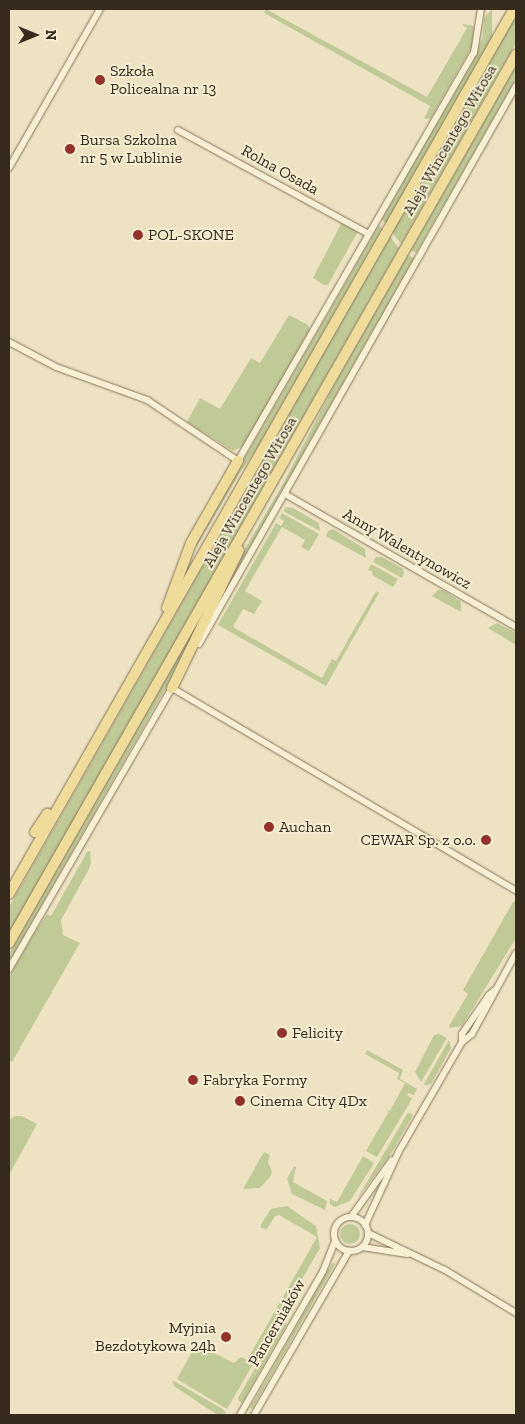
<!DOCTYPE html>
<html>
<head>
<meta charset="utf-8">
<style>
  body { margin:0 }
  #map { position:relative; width:525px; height:1424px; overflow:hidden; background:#ede3c2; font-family:"Zilla Slab",serif }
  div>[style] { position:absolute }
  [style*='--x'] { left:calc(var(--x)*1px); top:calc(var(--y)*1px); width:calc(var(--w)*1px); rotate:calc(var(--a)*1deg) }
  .green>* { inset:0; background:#c0ca96 }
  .round { border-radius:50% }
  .roads { filter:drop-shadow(0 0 1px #86745a) drop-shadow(0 0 1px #86745a) }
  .minor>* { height:6px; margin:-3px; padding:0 3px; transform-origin:3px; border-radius:3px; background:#f8f0d5 }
  .minor>.ring { margin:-3px; padding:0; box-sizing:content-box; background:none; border:6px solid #f8f0d5; border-radius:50% }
  .primary>* { height:10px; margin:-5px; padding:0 5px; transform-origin:5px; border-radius:5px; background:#efdb9a }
  .dots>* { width:14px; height:14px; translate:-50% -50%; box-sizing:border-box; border:2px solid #f4edd1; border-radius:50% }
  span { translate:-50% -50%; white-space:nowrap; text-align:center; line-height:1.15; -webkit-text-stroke:4px #f4edd1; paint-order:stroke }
  .poi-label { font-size:16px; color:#362b1d }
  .left { translate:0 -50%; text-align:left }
  .right { translate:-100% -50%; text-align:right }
  .street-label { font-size:16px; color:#362b1d }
  .frame { position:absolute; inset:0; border:10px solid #362b1d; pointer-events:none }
  .north { position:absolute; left:10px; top:10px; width:50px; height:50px; -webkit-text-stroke:4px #f4edd1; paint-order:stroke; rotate:90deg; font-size:14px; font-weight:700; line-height:20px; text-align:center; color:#362b1d }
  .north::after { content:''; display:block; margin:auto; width:18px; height:22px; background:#362b1d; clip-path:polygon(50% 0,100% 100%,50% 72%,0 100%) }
</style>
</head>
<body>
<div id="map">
  <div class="green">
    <div style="clip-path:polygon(266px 9px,427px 97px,467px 28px,462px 25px,464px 24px,474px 26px,473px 45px,431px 118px,424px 119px,430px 106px,264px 13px)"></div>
    <div style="clip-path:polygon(492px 9px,492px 38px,386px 224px,382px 219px,475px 57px,483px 36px,484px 18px)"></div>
    <div style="clip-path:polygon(516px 16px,516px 43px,401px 244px,392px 232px)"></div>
    <div style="clip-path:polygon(516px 66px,516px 79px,416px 253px,411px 250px)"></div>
    <div style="clip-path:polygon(342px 222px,358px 231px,328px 285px,324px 285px,313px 278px)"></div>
    <div style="clip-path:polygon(379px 225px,382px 229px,256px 450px,239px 474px,197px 546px,195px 544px)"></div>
    <div style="clip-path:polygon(390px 237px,399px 248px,9px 934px,9px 907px)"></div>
    <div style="clip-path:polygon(408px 255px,414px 258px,228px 585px,246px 547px,283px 484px,339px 376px)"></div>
    <div style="clip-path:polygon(289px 315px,308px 325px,310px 330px,243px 446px,233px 451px,187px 422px,200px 398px,220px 409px,251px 358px,260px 363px)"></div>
    <div style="clip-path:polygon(286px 507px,293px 508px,319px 523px,320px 531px,283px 511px)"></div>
    <div style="clip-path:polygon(282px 513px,319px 534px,309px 551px,301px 547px,305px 540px,282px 527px,245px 591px,262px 601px,254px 614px,243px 609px,233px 627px,322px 678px,332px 659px,336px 661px,376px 591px,379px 593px,326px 686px,218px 625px,276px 523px,281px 526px,284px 521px,279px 518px)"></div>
    <div style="clip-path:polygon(333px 529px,365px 549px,366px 558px,326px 536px,328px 531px)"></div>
    <div style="clip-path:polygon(376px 557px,382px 557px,403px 569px,404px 573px,402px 578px,373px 562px)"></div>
    <div style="clip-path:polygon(371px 564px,398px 579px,393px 587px,372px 575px,373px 572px,368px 570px)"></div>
    <div style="clip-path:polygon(222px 581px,189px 648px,9px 962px,9px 954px)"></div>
    <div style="clip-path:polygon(438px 590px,443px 590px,461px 602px,461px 612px,432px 596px)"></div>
    <div style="clip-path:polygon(497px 623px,516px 633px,516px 645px,488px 628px)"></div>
    <div style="clip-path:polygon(90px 851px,91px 863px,89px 869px,61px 920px,63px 935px,80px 943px,12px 1062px,9px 1060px,9px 977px,32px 937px,47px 914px,51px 916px,87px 852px)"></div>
    <div style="clip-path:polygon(516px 901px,516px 938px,462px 1026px,450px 1028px,449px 1026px,468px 994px,463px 990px,513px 902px)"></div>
    <div style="clip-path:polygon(439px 1034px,447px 1038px,421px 1082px,415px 1072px,434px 1035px)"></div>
    <div style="clip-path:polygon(449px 1040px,451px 1048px,431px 1084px,426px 1085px,424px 1084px)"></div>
    <div style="clip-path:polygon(367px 1050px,403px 1070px,400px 1079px,417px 1089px,414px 1095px,408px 1093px,407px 1095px,412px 1099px,377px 1157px,366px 1151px,388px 1113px,387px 1110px,390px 1111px,405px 1083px,397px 1079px,399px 1073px,365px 1054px)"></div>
    <div style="clip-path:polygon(410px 1113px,413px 1115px,391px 1154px,357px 1199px,407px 1114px)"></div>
    <div style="clip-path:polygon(15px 1116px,22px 1116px,37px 1124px,9px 1175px,9px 1120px)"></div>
    <div style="clip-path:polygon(264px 1152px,270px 1155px,268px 1162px,272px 1172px,270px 1177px,260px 1188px,243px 1189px)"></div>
    <div style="clip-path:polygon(363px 1156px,374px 1163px,350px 1201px,335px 1207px,330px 1204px,330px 1199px,337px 1202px)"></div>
    <div style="clip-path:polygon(294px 1166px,296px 1167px,293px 1182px,327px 1201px,325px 1210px,292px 1194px,287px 1179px)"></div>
    <div style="clip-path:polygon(287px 1206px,316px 1226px,320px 1248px,227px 1409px,177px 1379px,193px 1350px,199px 1353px,202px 1347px,234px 1363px,241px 1357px,247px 1360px,317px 1237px,279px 1215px,275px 1216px,267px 1229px,261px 1228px,261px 1224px,271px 1209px)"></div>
    <div class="round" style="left:340px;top:1224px;width:20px;height:20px"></div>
    <div style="clip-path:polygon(332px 1263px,335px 1264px,252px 1409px,250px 1408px)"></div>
    <div style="clip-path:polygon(282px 1321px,287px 1324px,242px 1403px,239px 1401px,238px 1398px)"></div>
    <div style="clip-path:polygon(172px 1380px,223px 1409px,226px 1413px,218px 1415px,205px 1407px,174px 1386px)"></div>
  </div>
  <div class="roads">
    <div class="minor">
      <div style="--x:178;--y:130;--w:217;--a:28.6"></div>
      <div style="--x:9;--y:168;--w:183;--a:-60.2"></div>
      <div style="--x:9;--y:342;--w:53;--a:28"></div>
      <div style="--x:56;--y:367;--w:97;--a:19.9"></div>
      <div style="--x:147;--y:400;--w:110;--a:33.8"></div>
      <div style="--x:238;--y:461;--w:471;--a:-60"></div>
      <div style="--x:474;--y:53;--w:45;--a:-81"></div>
      <div style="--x:285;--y:494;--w:267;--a:29.9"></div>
      <div style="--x:199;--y:644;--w:642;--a:-60.4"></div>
      <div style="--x:172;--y:688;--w:399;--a:30.5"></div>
      <div style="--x:9;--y:969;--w:327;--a:-59.9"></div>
      <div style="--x:462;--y:1042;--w:8;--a:-90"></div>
      <div style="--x:462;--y:1034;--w:47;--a:-55.3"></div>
      <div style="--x:489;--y:995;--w:8;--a:-40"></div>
      <div class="ring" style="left:334px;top:1217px;width:28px;height:28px"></div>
      <div style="--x:351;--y:1217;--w:70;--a:-54.3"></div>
      <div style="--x:365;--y:1225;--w:81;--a:-65.3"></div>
      <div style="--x:399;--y:1151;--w:126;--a:-60"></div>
      <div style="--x:462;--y:1042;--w:13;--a:-39"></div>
      <div style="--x:472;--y:1034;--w:92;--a:-61.5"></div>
      <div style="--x:368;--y:1233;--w:85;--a:25.7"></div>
      <div style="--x:445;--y:1270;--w:83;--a:31.2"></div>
      <div style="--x:362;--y:1247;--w:46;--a:8.8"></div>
      <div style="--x:240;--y:1415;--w:166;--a:-60"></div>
      <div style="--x:323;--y:1271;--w:31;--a:-68"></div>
      <div style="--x:254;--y:1415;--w:190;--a:-59.9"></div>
    </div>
    <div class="primary">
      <div style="--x:167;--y:608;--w:69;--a:-69.7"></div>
      <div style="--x:191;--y:543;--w:95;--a:-60.2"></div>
      <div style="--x:172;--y:688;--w:153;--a:-64.1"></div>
      <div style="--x:35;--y:832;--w:22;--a:-56"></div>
      <div style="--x:9;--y:894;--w:1019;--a:-60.29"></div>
      <div style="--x:9;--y:943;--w:1023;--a:-60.28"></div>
    </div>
  </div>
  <div class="dots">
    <div style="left:100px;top:80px;background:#93322b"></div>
    <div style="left:70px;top:149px;background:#93322b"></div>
    <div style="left:138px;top:235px;background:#93322b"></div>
    <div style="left:269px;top:827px;background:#93322b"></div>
    <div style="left:486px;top:840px;background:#93322b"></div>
    <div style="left:282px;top:1033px;background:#93322b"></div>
    <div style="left:193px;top:1080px;background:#93322b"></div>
    <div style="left:240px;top:1101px;background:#93322b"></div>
    <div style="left:226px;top:1337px;background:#93322b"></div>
  </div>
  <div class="poi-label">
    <span class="left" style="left:110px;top:80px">Szkoła<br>Policealna nr 13</span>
    <span class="left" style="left:80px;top:149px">Bursa Szkolna<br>nr 5 w Lublinie</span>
    <span class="left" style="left:148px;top:235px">POL-SKONE</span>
    <span class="left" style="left:279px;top:827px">Auchan</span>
    <span class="right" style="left:476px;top:840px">CEWAR Sp. z o.o.</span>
    <span class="left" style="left:292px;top:1033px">Felicity</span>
    <span class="left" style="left:203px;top:1080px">Fabryka Formy</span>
    <span class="left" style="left:250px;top:1101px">Cinema City 4Dx</span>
    <span class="right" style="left:216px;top:1337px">Myjnia<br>Bezdotykowa 24h</span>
  </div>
  <div class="street-label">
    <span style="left:450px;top:140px;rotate:-60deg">Aleja Wincentego Witosa</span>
    <span style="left:280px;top:170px;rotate:29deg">Rolna Osada</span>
    <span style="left:250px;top:492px;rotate:-60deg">Aleja Wincentego Witosa</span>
    <span style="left:407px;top:549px;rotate:30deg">Anny Walentynowicz</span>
    <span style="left:277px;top:1323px;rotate:-60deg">Pancerniaków</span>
  </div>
  <div class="frame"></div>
  <div class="north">N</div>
</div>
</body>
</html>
